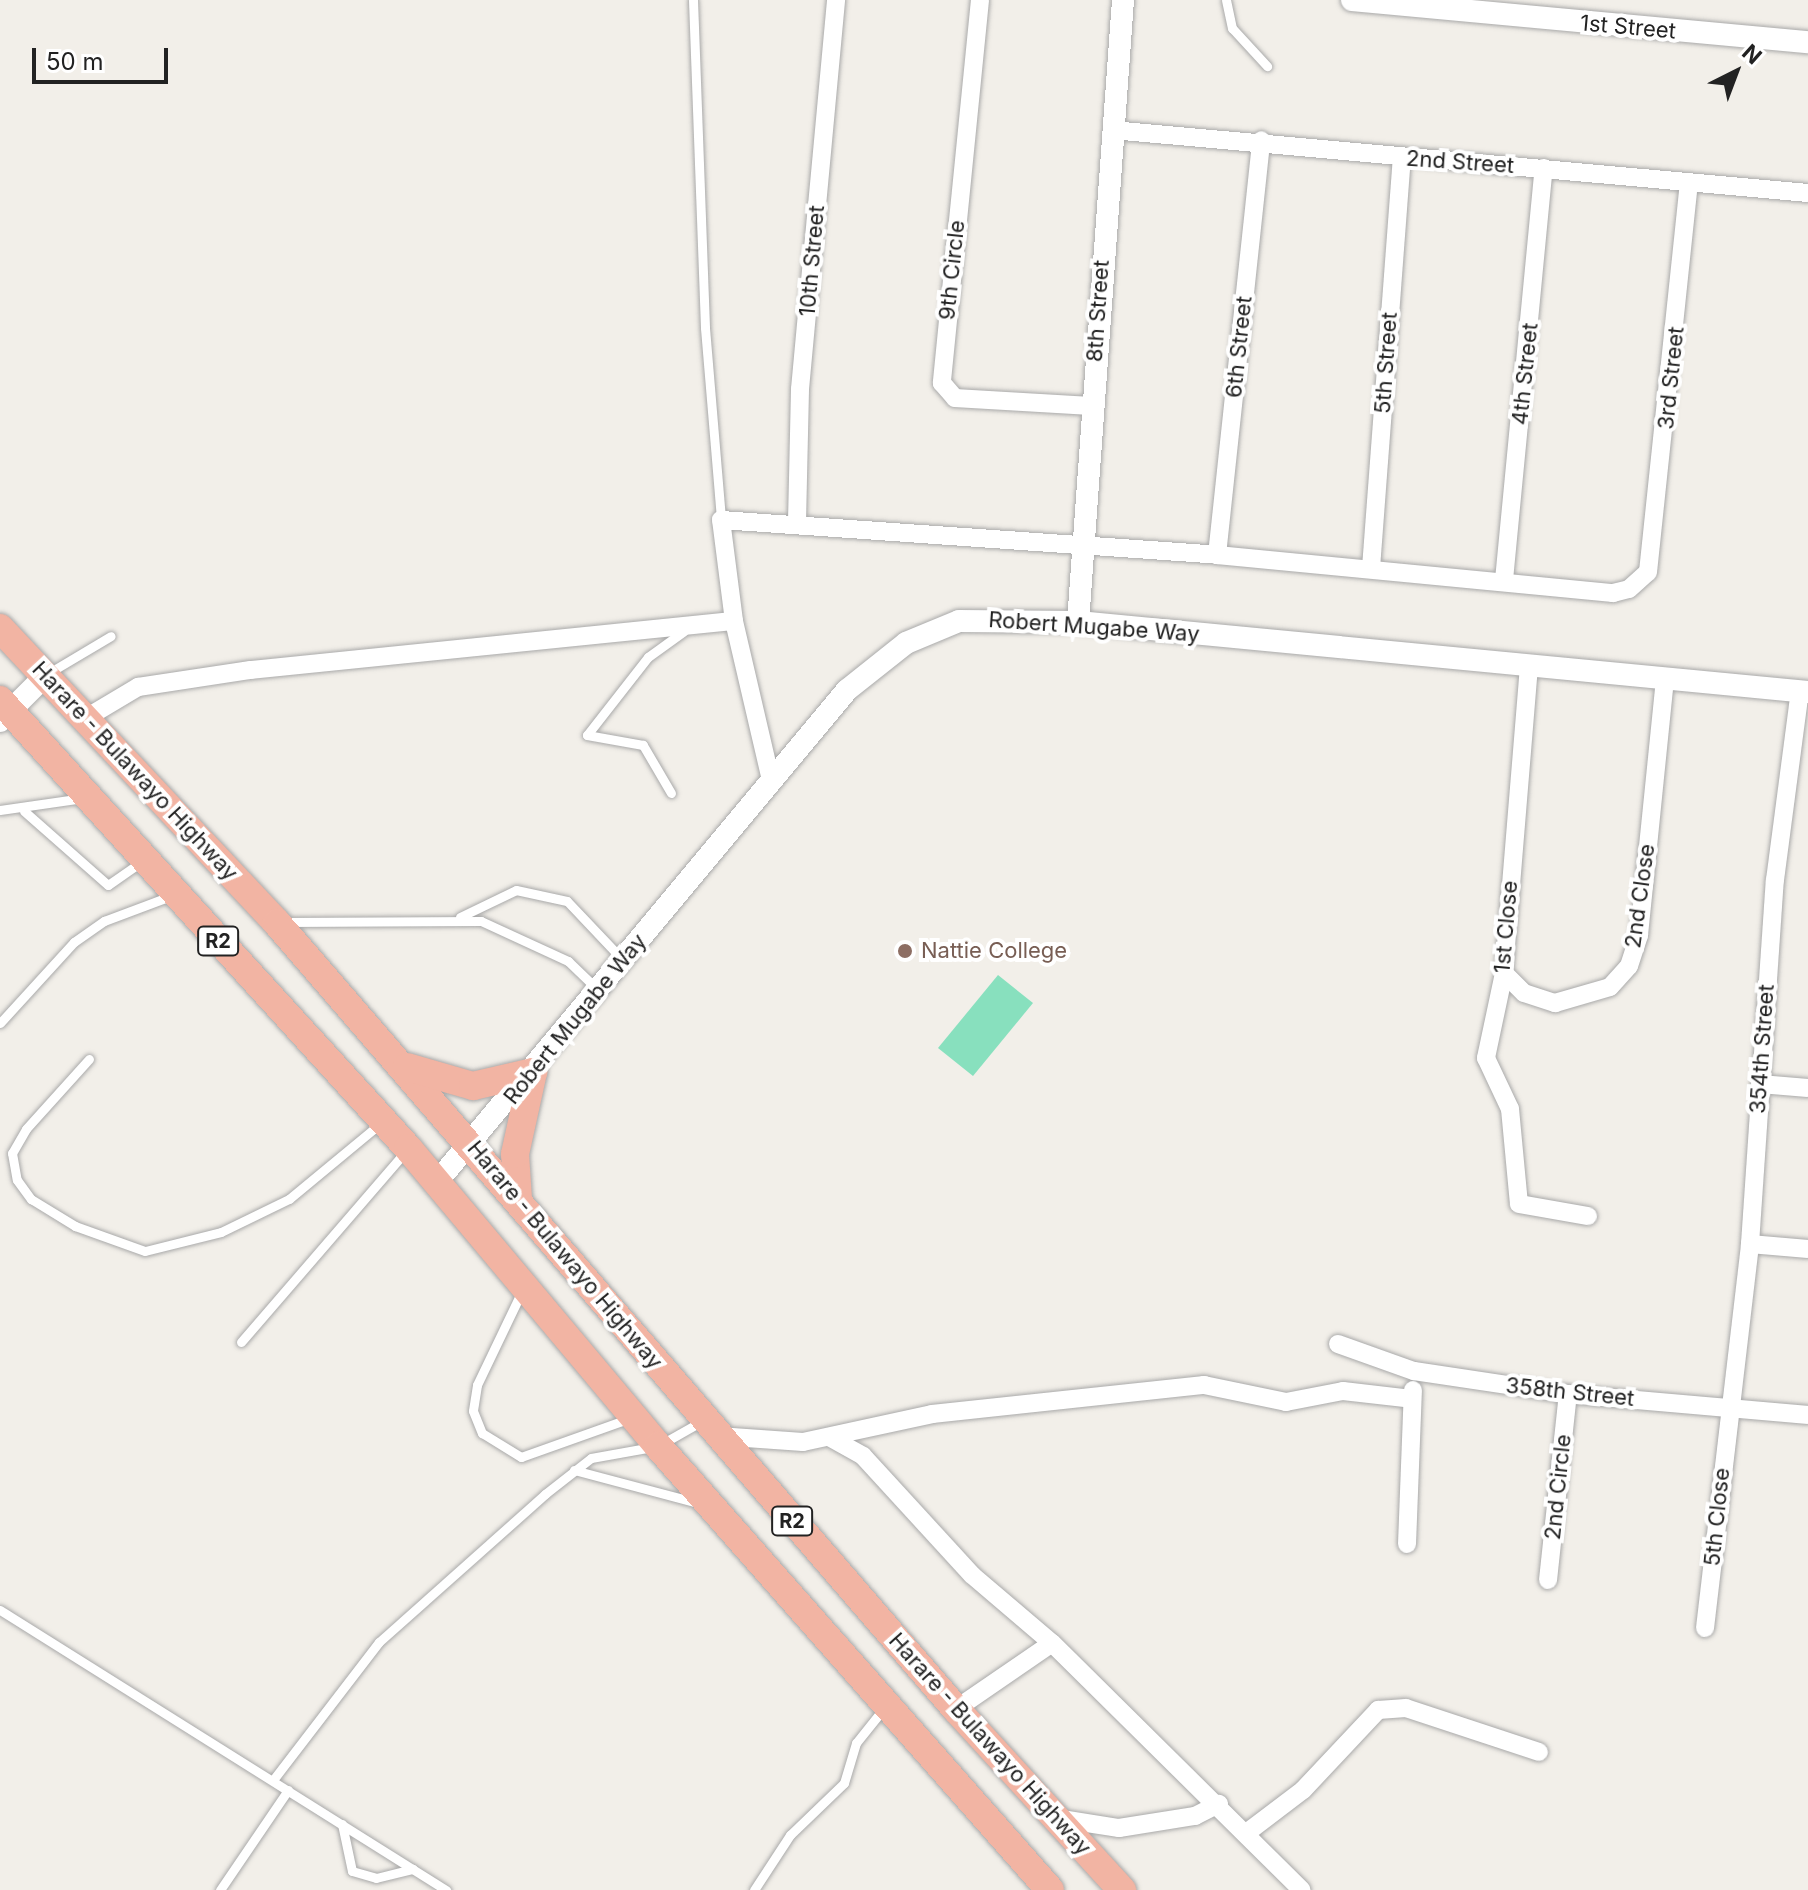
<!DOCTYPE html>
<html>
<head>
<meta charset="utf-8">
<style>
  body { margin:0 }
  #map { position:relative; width:1808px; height:1890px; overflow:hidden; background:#f2efe9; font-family:Inter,sans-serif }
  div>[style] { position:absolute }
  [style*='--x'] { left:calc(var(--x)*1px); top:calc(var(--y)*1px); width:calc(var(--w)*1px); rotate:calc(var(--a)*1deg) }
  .pitch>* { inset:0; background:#88e0be }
  .roads { filter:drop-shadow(0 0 2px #a9a9a9) drop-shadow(0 0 2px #a9a9a9) }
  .service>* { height:9px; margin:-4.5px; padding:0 4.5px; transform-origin:4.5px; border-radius:4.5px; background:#fff }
  .minor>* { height:18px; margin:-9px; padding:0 9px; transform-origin:9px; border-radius:9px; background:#fff }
  .tertiary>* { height:22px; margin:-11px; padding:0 11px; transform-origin:11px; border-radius:11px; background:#fff }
  .trunk>* { height:28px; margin:-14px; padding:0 14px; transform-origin:14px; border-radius:14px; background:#f2b4a3 }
  .dots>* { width:22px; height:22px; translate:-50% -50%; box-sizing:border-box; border:4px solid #fff; border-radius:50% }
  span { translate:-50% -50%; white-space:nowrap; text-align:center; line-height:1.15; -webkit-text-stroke:8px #fff; paint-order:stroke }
  .shield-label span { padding:2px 6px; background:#fff; border:2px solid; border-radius:6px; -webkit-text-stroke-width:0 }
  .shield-label { font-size:20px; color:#222; font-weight:700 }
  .street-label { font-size:22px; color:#222 }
  .education-label { font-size:22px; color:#785e54 }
  .left { translate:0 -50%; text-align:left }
  .north { position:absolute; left:1696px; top:32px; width:80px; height:80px; -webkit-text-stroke:6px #fff; paint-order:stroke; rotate:42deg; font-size:22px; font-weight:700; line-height:32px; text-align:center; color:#222 }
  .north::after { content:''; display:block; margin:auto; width:28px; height:36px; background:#222; clip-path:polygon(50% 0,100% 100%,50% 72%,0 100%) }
  .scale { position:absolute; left:32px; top:48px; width:136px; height:36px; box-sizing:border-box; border:4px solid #222; border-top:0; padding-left:10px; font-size:24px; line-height:28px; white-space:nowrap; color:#222; -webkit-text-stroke:6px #fff; paint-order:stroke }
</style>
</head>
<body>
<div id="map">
  <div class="pitch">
    <div style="clip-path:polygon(998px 975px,1033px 1003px,973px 1076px,938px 1048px)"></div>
  </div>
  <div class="roads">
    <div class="service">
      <div style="--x:693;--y:0;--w:328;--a:87.9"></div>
      <div style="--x:705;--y:328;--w:193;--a:85.2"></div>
      <div style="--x:1226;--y:0;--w:29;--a:78"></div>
      <div style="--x:1232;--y:28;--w:52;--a:47.4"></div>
      <div style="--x:47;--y:674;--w:74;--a:-30.7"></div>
      <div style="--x:671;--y:793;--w:56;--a:-120.3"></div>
      <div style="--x:643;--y:745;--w:57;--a:-169.9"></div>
      <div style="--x:587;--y:735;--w:99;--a:-52"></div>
      <div style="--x:648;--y:657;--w:44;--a:-35.8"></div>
      <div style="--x:0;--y:810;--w:84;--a:-8.2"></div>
      <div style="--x:24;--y:811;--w:112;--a:41.4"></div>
      <div style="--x:108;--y:885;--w:40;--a:-34.9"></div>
      <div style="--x:460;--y:917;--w:62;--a:-25.7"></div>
      <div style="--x:516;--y:890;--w:52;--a:12.2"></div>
      <div style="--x:567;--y:901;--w:80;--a:46.5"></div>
      <div style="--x:284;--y:922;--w:197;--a:-0.3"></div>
      <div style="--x:481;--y:921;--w:96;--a:24.7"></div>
      <div style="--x:568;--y:961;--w:40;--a:44"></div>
      <div style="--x:0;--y:1023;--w:110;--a:-47.6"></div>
      <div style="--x:74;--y:942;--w:37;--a:-35"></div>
      <div style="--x:104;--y:921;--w:74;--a:-20.6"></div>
      <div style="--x:89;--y:1059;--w:94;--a:132"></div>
      <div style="--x:26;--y:1129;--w:28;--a:120"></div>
      <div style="--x:12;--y:1153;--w:27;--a:80"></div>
      <div style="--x:17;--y:1180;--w:24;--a:54"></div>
      <div style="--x:31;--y:1199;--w:52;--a:31.5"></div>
      <div style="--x:75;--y:1226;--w:74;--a:19.7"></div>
      <div style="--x:145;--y:1251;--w:78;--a:-14"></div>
      <div style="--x:221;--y:1232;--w:76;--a:-25.9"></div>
      <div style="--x:289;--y:1199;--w:119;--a:-39.6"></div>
      <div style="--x:521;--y:1293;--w:102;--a:115.6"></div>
      <div style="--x:477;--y:1385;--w:26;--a:99"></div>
      <div style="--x:473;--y:1411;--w:24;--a:68"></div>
      <div style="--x:482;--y:1433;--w:46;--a:31.6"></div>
      <div style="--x:521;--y:1457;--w:114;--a:-19.6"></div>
      <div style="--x:241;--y:1342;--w:252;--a:-49.2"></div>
      <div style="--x:574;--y:1470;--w:128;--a:14.9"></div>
      <div style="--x:0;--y:1610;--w:527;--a:32.12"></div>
      <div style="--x:273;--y:1780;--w:174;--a:-52.5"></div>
      <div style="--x:379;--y:1642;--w:222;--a:-41.7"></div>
      <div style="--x:545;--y:1494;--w:58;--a:-38"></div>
      <div style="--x:591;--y:1458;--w:68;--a:-10.2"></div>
      <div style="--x:658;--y:1446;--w:53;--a:-29.5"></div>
      <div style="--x:342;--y:1824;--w:48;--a:78"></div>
      <div style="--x:352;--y:1871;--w:25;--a:16"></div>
      <div style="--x:376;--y:1878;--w:38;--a:-14"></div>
      <div style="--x:220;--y:1890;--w:121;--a:-55.8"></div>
      <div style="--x:754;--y:1890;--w:66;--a:-56.8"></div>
      <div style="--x:790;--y:1835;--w:75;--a:-43.9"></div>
      <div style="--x:844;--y:1783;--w:42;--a:-73.3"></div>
      <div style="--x:856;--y:1743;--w:45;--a:-51.3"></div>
    </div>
    <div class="minor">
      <div style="--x:980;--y:0;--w:385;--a:95.7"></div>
      <div style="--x:942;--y:383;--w:20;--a:49"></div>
      <div style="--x:955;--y:398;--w:136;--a:3.4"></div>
      <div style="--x:1112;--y:130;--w:699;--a:5.17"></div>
      <div style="--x:797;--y:522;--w:133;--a:-88.7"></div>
      <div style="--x:800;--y:389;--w:391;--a:-84.7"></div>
      <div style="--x:1217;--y:555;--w:417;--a:-83.9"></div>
      <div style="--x:1371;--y:568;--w:411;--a:-85.7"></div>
      <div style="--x:1504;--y:580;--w:414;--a:-84.5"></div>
      <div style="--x:1529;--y:666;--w:308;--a:94.7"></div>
      <div style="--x:1504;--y:973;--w:87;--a:102"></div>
      <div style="--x:1486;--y:1058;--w:56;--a:64.8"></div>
      <div style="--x:1510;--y:1109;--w:95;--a:84.6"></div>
      <div style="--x:1519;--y:1204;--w:70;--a:9.9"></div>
      <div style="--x:86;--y:718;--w:61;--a:-30.8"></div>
      <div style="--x:138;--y:687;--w:114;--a:-8.6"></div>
      <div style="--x:251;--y:670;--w:485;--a:-5.8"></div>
      <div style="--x:770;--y:776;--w:159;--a:-103.1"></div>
      <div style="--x:734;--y:621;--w:102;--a:-97.3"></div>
      <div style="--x:721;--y:520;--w:497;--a:4"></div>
      <div style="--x:1217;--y:555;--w:398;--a:5.5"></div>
      <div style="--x:1613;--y:593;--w:16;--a:-14"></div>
      <div style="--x:1629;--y:589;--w:25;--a:-42"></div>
      <div style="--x:1648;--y:572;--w:391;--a:-84"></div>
      <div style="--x:1504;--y:973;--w:28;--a:45"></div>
      <div style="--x:1524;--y:993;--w:33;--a:18"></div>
      <div style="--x:1555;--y:1003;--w:57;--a:-16.2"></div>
      <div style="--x:1610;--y:987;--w:28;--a:-48"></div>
      <div style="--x:1629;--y:966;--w:33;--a:-72"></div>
      <div style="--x:1639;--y:935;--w:257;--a:-84.2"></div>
      <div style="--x:1760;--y:1084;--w:48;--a:4.8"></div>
      <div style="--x:1750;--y:1244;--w:58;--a:4.9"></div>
      <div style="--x:1338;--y:1344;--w:81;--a:19.6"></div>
      <div style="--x:1414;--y:1371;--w:156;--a:8.5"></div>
      <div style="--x:1568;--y:1394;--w:241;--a:5"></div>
      <div style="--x:718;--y:1436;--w:85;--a:4"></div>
      <div style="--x:803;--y:1442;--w:132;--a:-12.2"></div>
      <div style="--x:932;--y:1414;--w:274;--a:-6.1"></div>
      <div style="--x:1204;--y:1385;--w:84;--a:11.7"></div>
      <div style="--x:1286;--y:1402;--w:58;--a:-10.9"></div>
      <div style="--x:1343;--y:1391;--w:69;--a:6.6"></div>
      <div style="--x:829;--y:1437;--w:39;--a:29"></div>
      <div style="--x:863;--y:1456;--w:161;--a:47.5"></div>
      <div style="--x:972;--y:1575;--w:105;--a:40.4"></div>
      <div style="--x:1407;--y:1544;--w:154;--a:-87.8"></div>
      <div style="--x:1548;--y:1580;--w:187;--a:-83.9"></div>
      <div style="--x:1705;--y:1628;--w:387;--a:-83.3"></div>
      <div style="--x:1750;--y:1244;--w:365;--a:-86.1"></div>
      <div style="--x:1775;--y:880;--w:191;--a:-82.5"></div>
      <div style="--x:956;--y:1709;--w:116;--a:-34.5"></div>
      <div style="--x:1052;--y:1643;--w:351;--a:44.7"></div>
      <div style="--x:1055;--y:1818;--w:65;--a:8.9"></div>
      <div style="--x:1119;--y:1828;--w:77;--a:-9"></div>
      <div style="--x:1195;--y:1816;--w:27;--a:-27"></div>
      <div style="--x:1249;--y:1831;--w:68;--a:-37.2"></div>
      <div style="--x:1303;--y:1790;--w:110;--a:-46.8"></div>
      <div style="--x:1378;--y:1710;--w:28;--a:-4"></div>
      <div style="--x:1406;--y:1708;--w:140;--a:18.3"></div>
    </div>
    <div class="tertiary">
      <div style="--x:1352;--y:0;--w:458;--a:5.3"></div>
      <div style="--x:1078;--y:622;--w:624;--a:-85.86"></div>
      <div style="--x:0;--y:721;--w:66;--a:-45"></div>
      <div style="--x:437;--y:1182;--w:640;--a:-50.19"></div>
      <div style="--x:847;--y:690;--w:75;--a:-38.5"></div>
      <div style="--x:906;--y:643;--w:57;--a:-22.5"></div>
      <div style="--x:959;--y:621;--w:119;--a:0.5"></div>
      <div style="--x:1078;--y:622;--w:733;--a:5.48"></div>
    </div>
    <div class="trunk">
      <div style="--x:0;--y:628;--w:405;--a:46.8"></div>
      <div style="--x:277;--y:923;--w:1039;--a:49.18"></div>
      <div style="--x:956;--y:1709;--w:246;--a:47.5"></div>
      <div style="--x:0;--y:700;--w:606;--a:47.68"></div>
      <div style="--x:408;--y:1148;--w:389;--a:50"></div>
      <div style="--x:658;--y:1446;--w:592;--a:48.56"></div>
      <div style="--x:407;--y:1067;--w:69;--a:16.1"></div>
      <div style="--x:473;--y:1086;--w:62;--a:-13.1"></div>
      <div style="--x:518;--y:1199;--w:45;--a:-93.8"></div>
      <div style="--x:515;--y:1154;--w:84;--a:-77.6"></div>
    </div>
  </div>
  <div class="dots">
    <div style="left:905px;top:951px;background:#8d6e63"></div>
  </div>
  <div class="shield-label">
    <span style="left:218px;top:941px">R2</span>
    <span style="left:792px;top:1521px">R2</span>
  </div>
  <div class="street-label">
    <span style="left:1628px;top:27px;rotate:5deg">1st Street</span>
    <span style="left:1460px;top:162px;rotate:4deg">2nd Street</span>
    <span style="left:812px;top:261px;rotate:-85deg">10th Street</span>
    <span style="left:952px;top:270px;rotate:-84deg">9th Circle</span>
    <span style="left:1098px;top:311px;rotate:-86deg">8th Street</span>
    <span style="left:1239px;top:347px;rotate:-84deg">6th Street</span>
    <span style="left:1386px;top:363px;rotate:-86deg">5th Street</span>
    <span style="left:1525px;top:374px;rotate:-84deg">4th Street</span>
    <span style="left:1671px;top:378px;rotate:-84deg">3rd Street</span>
    <span style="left:1094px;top:627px;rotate:4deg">Robert Mugabe Way</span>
    <span style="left:135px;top:771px;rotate:47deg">Harare - Bulawayo Highway</span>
    <span style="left:1640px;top:896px;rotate:-82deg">2nd Close</span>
    <span style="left:1506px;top:927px;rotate:-85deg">1st Close</span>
    <span style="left:575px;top:1019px;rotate:-51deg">Robert Mugabe Way</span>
    <span style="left:1762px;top:1049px;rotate:-86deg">354th Street</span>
    <span style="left:565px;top:1255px;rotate:50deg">Harare - Bulawayo Highway</span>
    <span style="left:1570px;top:1392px;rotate:6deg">358th Street</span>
    <span style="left:1558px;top:1487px;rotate:-84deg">2nd Circle</span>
    <span style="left:1717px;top:1517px;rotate:-84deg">5th Close</span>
    <span style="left:990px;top:1744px;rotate:48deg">Harare - Bulawayo Highway</span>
  </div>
  <div class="education-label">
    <span class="left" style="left:921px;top:951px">Nattie College</span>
  </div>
  <div class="north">N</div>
  <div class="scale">50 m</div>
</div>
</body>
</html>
